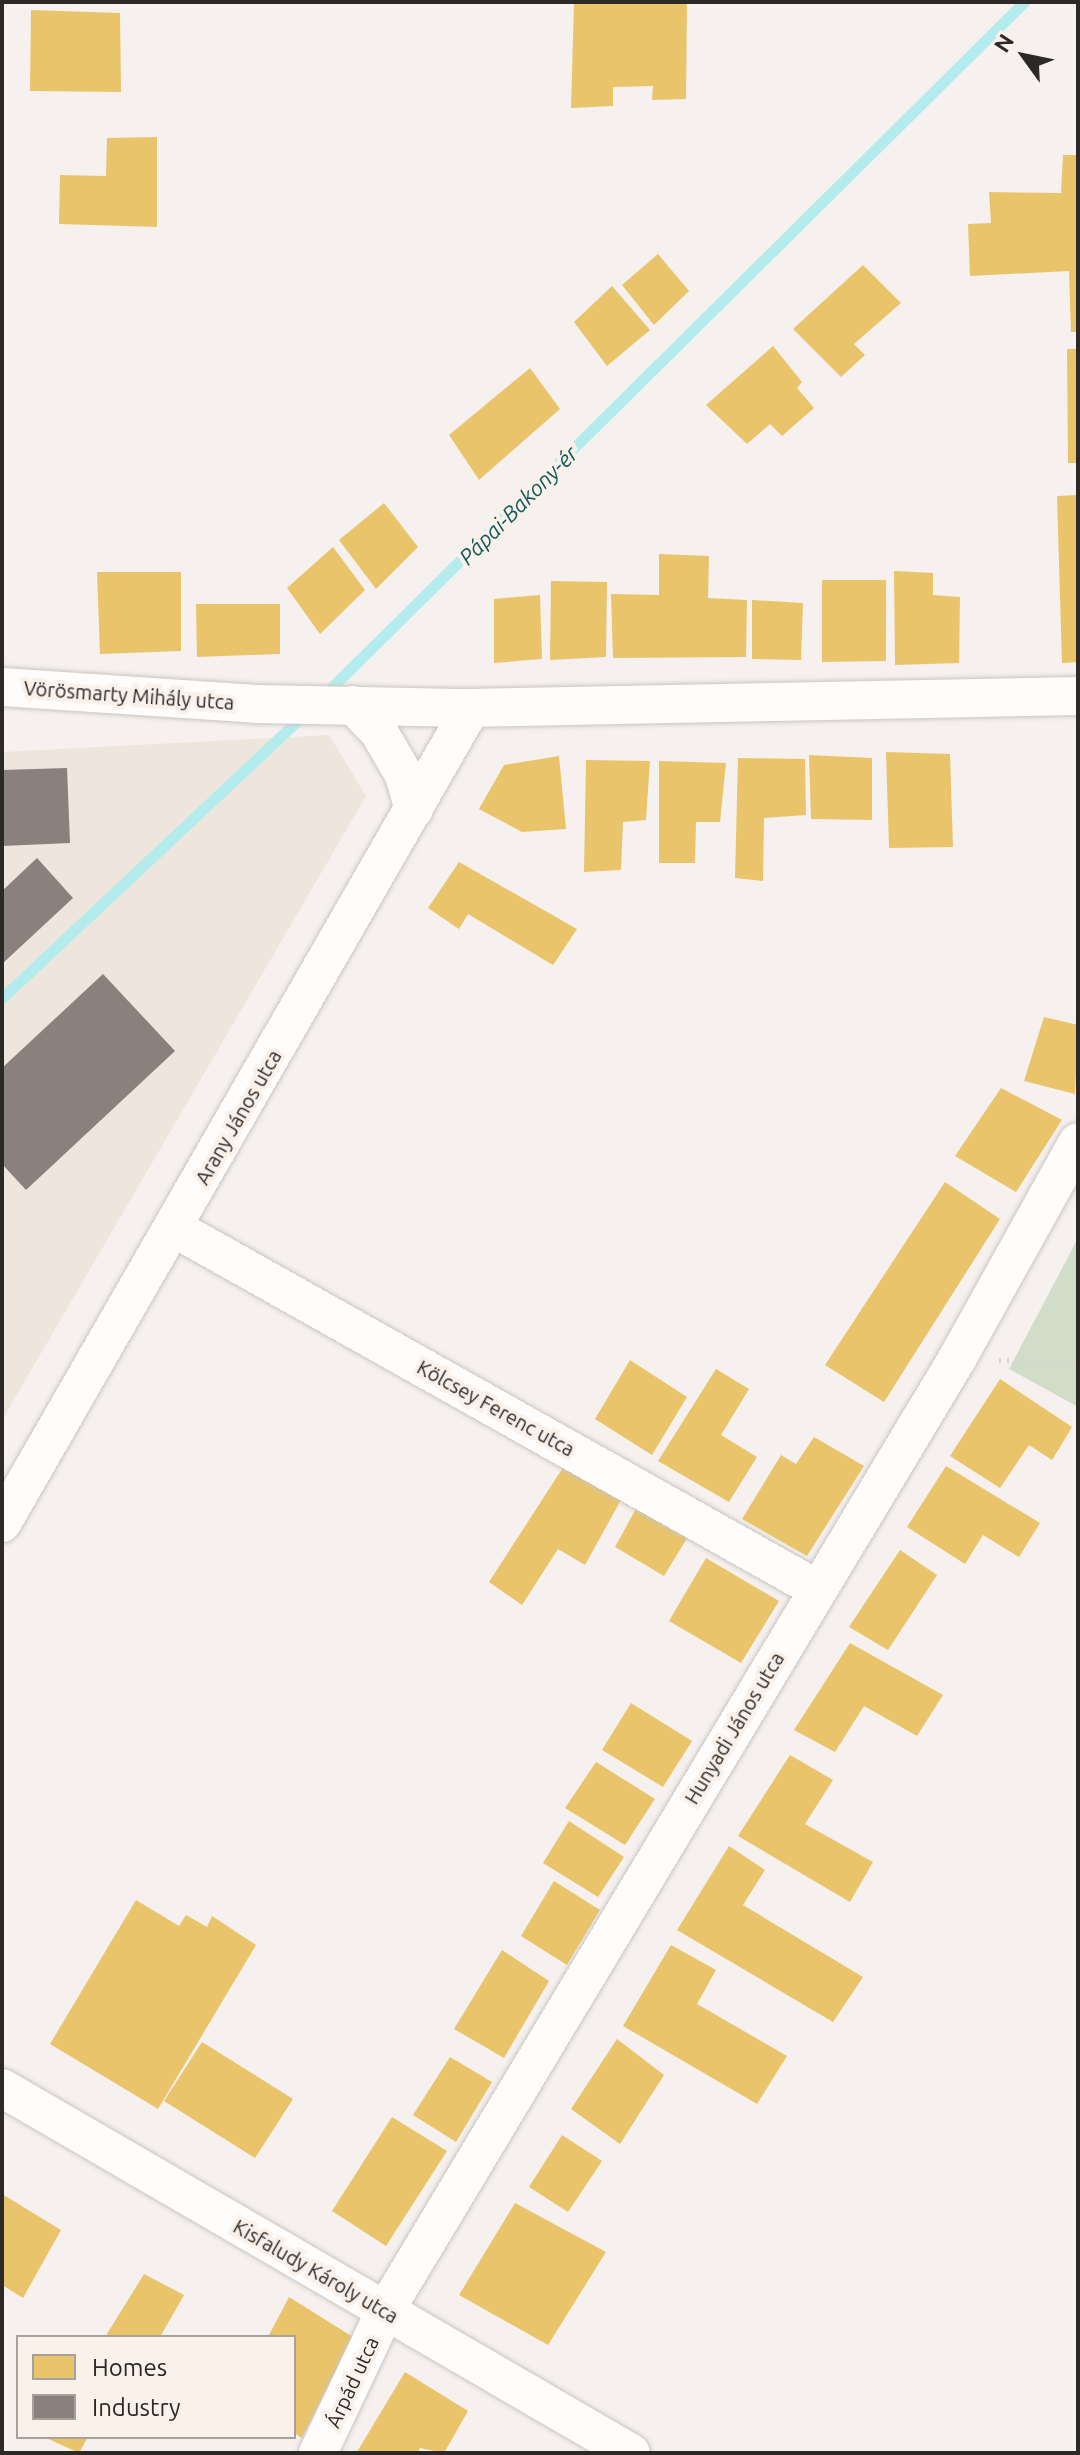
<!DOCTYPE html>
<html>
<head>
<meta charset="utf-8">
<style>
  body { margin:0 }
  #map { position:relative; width:1080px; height:2455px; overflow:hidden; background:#f6f1ee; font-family:Ubuntu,sans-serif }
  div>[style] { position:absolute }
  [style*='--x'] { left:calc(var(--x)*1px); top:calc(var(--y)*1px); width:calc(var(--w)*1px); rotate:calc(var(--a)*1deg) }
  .built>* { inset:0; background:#eee5dc }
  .green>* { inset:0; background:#d2ddc9 }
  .homes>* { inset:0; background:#e9c46a }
  .industry>* { inset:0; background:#8a817c }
  .stream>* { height:11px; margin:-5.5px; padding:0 5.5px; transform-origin:5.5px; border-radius:5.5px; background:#b4eced }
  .path>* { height:5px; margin-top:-2.5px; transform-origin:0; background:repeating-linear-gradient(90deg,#d7d6d4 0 2px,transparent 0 8px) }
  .roads { filter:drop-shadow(0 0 2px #c9c5c3) drop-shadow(0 0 2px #c9c5c3) }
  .minor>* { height:38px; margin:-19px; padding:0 19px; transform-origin:19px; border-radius:19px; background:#fefdfc }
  span { translate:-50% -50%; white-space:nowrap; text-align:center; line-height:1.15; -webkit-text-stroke:8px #f9f1ea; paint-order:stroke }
  .street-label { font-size:20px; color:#2c2927 }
  .water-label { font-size:22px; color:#13595c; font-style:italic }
  .frame { position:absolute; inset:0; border:4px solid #2c2927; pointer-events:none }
  .legend { position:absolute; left:16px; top:2335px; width:280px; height:104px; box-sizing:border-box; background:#f9f1ea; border:2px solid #a7a19c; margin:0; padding:10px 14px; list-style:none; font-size:24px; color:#2c2927 }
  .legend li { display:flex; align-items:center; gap:16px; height:40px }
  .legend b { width:40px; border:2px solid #a7a19c }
  .north { position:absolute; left:984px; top:16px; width:80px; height:80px; -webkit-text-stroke:6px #f9f1ea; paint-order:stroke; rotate:303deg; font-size:22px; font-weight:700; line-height:32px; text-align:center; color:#2c2927 }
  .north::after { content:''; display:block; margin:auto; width:28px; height:36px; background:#2c2927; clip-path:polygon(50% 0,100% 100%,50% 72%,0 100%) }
</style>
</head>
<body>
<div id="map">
  <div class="built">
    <div style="clip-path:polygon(329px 735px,366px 796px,2px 1420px,2px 752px)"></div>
  </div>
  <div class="green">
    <div style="clip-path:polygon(1078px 1238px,1078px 1407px,1009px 1369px)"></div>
  </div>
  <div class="homes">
    <div style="clip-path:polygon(687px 2px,686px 99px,652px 100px,653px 86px,613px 87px,613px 106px,571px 108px,574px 3px)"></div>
    <div style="clip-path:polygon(31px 10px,120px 13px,121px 92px,30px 91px)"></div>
    <div style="clip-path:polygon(157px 137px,157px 227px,59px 224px,60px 175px,106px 176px,107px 138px)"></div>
    <div style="clip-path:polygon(1063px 155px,1078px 155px,1078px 332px,1071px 332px,1069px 271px,970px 276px,968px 224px,991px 223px,989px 192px,1061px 193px)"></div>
    <div style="clip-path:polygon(658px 254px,689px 291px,654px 325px,622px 285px)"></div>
    <div style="clip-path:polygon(863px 265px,901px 303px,854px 344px,865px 355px,841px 377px,793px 329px)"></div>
    <div style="clip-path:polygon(612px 286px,650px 330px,607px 366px,574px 322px)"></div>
    <div style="clip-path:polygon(773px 346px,802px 382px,797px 388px,814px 408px,782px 436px,770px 424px,747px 444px,706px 405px)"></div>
    <div style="clip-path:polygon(1067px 349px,1078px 349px,1078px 463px,1068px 463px)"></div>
    <div style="clip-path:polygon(530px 368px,560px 409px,479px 480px,449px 435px)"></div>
    <div style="clip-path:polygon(1078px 495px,1078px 662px,1062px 663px,1057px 496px)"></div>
    <div style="clip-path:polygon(384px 503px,418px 547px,376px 589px,339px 540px)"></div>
    <div style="clip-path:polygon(333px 547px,365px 590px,320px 634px,287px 588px)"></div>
    <div style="clip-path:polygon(659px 554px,709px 556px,708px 598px,747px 600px,746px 657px,613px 658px,611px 594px,659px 595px)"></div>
    <div style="clip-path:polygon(894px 571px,933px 573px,933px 595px,960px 597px,959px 663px,895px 665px)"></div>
    <div style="clip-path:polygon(97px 572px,181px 572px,181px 651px,100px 654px)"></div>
    <div style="clip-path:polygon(822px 580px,886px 580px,886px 661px,822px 662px)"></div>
    <div style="clip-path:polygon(551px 581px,607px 582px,606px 657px,550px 660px)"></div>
    <div style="clip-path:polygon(540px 595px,542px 659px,494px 663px,494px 599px)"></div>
    <div style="clip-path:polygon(752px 600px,803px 603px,801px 660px,752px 659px)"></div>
    <div style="clip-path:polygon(196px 604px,280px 604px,280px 654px,197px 657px)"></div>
    <div style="clip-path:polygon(886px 752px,950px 754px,953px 847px,889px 848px)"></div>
    <div style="clip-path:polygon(809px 755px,872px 758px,872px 820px,811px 819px)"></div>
    <div style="clip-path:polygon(559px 756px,566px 829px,522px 832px,479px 809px,504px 765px)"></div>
    <div style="clip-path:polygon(738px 758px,805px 759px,806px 815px,764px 818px,763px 881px,735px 878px)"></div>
    <div style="clip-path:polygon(586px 760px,650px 761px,646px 820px,623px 822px,621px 870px,584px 872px)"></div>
    <div style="clip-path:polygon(659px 761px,726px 763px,720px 822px,696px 822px,695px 863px,659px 863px)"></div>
    <div style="clip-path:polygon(459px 862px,577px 929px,553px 965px,468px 914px,459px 929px,428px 908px)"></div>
    <div style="clip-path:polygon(1044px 1017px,1078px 1025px,1075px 1094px,1024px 1081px)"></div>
    <div style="clip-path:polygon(1001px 1088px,1062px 1120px,1016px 1192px,955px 1156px)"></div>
    <div style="clip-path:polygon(945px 1182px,1000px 1219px,884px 1402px,825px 1365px)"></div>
    <div style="clip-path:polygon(630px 1360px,687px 1397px,652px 1455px,595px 1419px)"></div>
    <div style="clip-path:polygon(716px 1369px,749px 1389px,721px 1435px,757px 1457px,729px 1502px,658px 1461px)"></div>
    <div style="clip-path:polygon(1000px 1379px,1072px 1427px,1052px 1460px,1029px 1445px,1000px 1488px,950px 1456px)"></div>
    <div style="clip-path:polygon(814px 1437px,864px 1466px,807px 1556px,742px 1519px,781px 1455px,796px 1464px)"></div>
    <div style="clip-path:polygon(564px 1466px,621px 1500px,585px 1565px,558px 1549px,522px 1605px,489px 1582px)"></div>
    <div style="clip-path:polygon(946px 1466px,1040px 1523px,1019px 1557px,983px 1535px,965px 1564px,907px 1527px)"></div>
    <div style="clip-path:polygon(638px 1505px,689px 1535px,664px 1576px,615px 1547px)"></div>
    <div style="clip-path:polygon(900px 1550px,937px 1575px,888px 1650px,849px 1627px)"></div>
    <div style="clip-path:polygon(706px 1558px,779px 1601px,741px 1663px,669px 1621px)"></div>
    <div style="clip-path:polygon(850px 1643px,943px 1695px,917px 1736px,864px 1706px,835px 1752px,794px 1730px)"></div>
    <div style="clip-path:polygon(631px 1703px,692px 1741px,663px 1787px,602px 1750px)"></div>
    <div style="clip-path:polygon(790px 1755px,833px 1780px,805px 1824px,873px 1862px,850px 1902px,738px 1836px)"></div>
    <div style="clip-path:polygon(596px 1762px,655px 1799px,625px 1845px,565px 1808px)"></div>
    <div style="clip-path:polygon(569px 1821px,624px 1857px,598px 1897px,543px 1863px)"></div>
    <div style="clip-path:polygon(729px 1846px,765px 1870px,743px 1905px,863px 1977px,833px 2022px,677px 1930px)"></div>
    <div style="clip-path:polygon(554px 1881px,600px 1910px,567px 1965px,521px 1936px)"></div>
    <div style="clip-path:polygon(136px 1900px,179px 1926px,186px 1915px,207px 1927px,212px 1916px,256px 1945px,158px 2109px,50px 2044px)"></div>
    <div style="clip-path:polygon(671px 1945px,716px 1970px,697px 2004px,787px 2056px,757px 2104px,623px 2026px)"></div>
    <div style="clip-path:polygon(502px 1950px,549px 1981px,504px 2058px,454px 2029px)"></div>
    <div style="clip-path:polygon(617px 2039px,664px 2075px,620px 2144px,571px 2109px)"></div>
    <div style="clip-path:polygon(202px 2042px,293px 2099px,255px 2158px,164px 2101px)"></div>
    <div style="clip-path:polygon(450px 2057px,492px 2082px,456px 2142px,413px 2115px)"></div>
    <div style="clip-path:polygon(392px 2117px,447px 2151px,386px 2246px,332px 2211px)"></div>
    <div style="clip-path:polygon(562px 2135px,602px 2161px,568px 2212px,529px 2187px)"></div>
    <div style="clip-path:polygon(2px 2194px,61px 2230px,23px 2298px,2px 2285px)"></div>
    <div style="clip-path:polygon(515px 2203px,606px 2252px,548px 2345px,459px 2295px)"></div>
    <div style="clip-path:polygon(144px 2274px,184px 2295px,160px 2337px,105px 2337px)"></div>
    <div style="clip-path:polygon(289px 2297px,353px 2337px,302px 2438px,294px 2433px,294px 2337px,268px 2337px)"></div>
    <div style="clip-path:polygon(405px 2372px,468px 2411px,444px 2453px,420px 2448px,417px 2453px,357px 2452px)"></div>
    <div style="clip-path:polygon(44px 2437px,88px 2437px,79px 2453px)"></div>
  </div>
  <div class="industry">
    <div style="clip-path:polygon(67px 768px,70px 843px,2px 846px,2px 770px)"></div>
    <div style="clip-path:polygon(37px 858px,73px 898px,2px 964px,2px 891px)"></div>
    <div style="clip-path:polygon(103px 974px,175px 1051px,26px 1190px,2px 1164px,2px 1068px)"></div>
  </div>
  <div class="stream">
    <div style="--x:322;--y:697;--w:988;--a:-44.71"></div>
    <div style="--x:2;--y:998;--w:415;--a:-43.2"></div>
  </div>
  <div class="path">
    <div style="--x:999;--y:1360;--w:79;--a:2.2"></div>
  </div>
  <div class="roads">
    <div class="minor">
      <div style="--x:2;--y:687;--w:255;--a:3.8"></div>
      <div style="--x:256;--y:704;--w:215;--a:1.1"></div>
      <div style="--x:471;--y:708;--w:607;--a:-1.13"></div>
      <div style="--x:353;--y:705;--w:37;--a:46"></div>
      <div style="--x:379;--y:732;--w:50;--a:59.8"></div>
      <div style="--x:404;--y:775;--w:36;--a:74"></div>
      <div style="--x:174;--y:1228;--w:737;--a:29.31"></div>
      <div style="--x:2;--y:1523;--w:940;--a:-60.08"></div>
      <div style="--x:2;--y:2088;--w:727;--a:30.13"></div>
      <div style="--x:318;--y:2453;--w:157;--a:-64.7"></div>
      <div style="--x:385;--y:2311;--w:1111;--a:-59"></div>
      <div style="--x:957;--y:1359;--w:248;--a:-60.9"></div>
    </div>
  </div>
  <div class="street-label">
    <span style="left:129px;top:695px;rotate:4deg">Vörösmarty Mihály utca</span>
    <span style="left:238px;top:1117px;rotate:-60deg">Arany János utca</span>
    <span style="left:496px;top:1408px;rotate:29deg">Kölcsey Ferenc utca</span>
    <span style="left:734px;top:1728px;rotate:-59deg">Hunyadi János utca</span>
    <span style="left:316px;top:2271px;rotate:30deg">Kisfaludy Károly utca</span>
    <span style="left:352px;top:2382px;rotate:-65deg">Árpád utca</span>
  </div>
  <div class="water-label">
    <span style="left:518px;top:505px;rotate:-45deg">Pápai-Bakony-ér</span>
  </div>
  <div class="frame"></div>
  <ul class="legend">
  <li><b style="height:22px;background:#e9c46a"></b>Homes</li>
  <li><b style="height:22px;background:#8a817c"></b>Industry</li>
  </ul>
  <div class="north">N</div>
</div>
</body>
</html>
